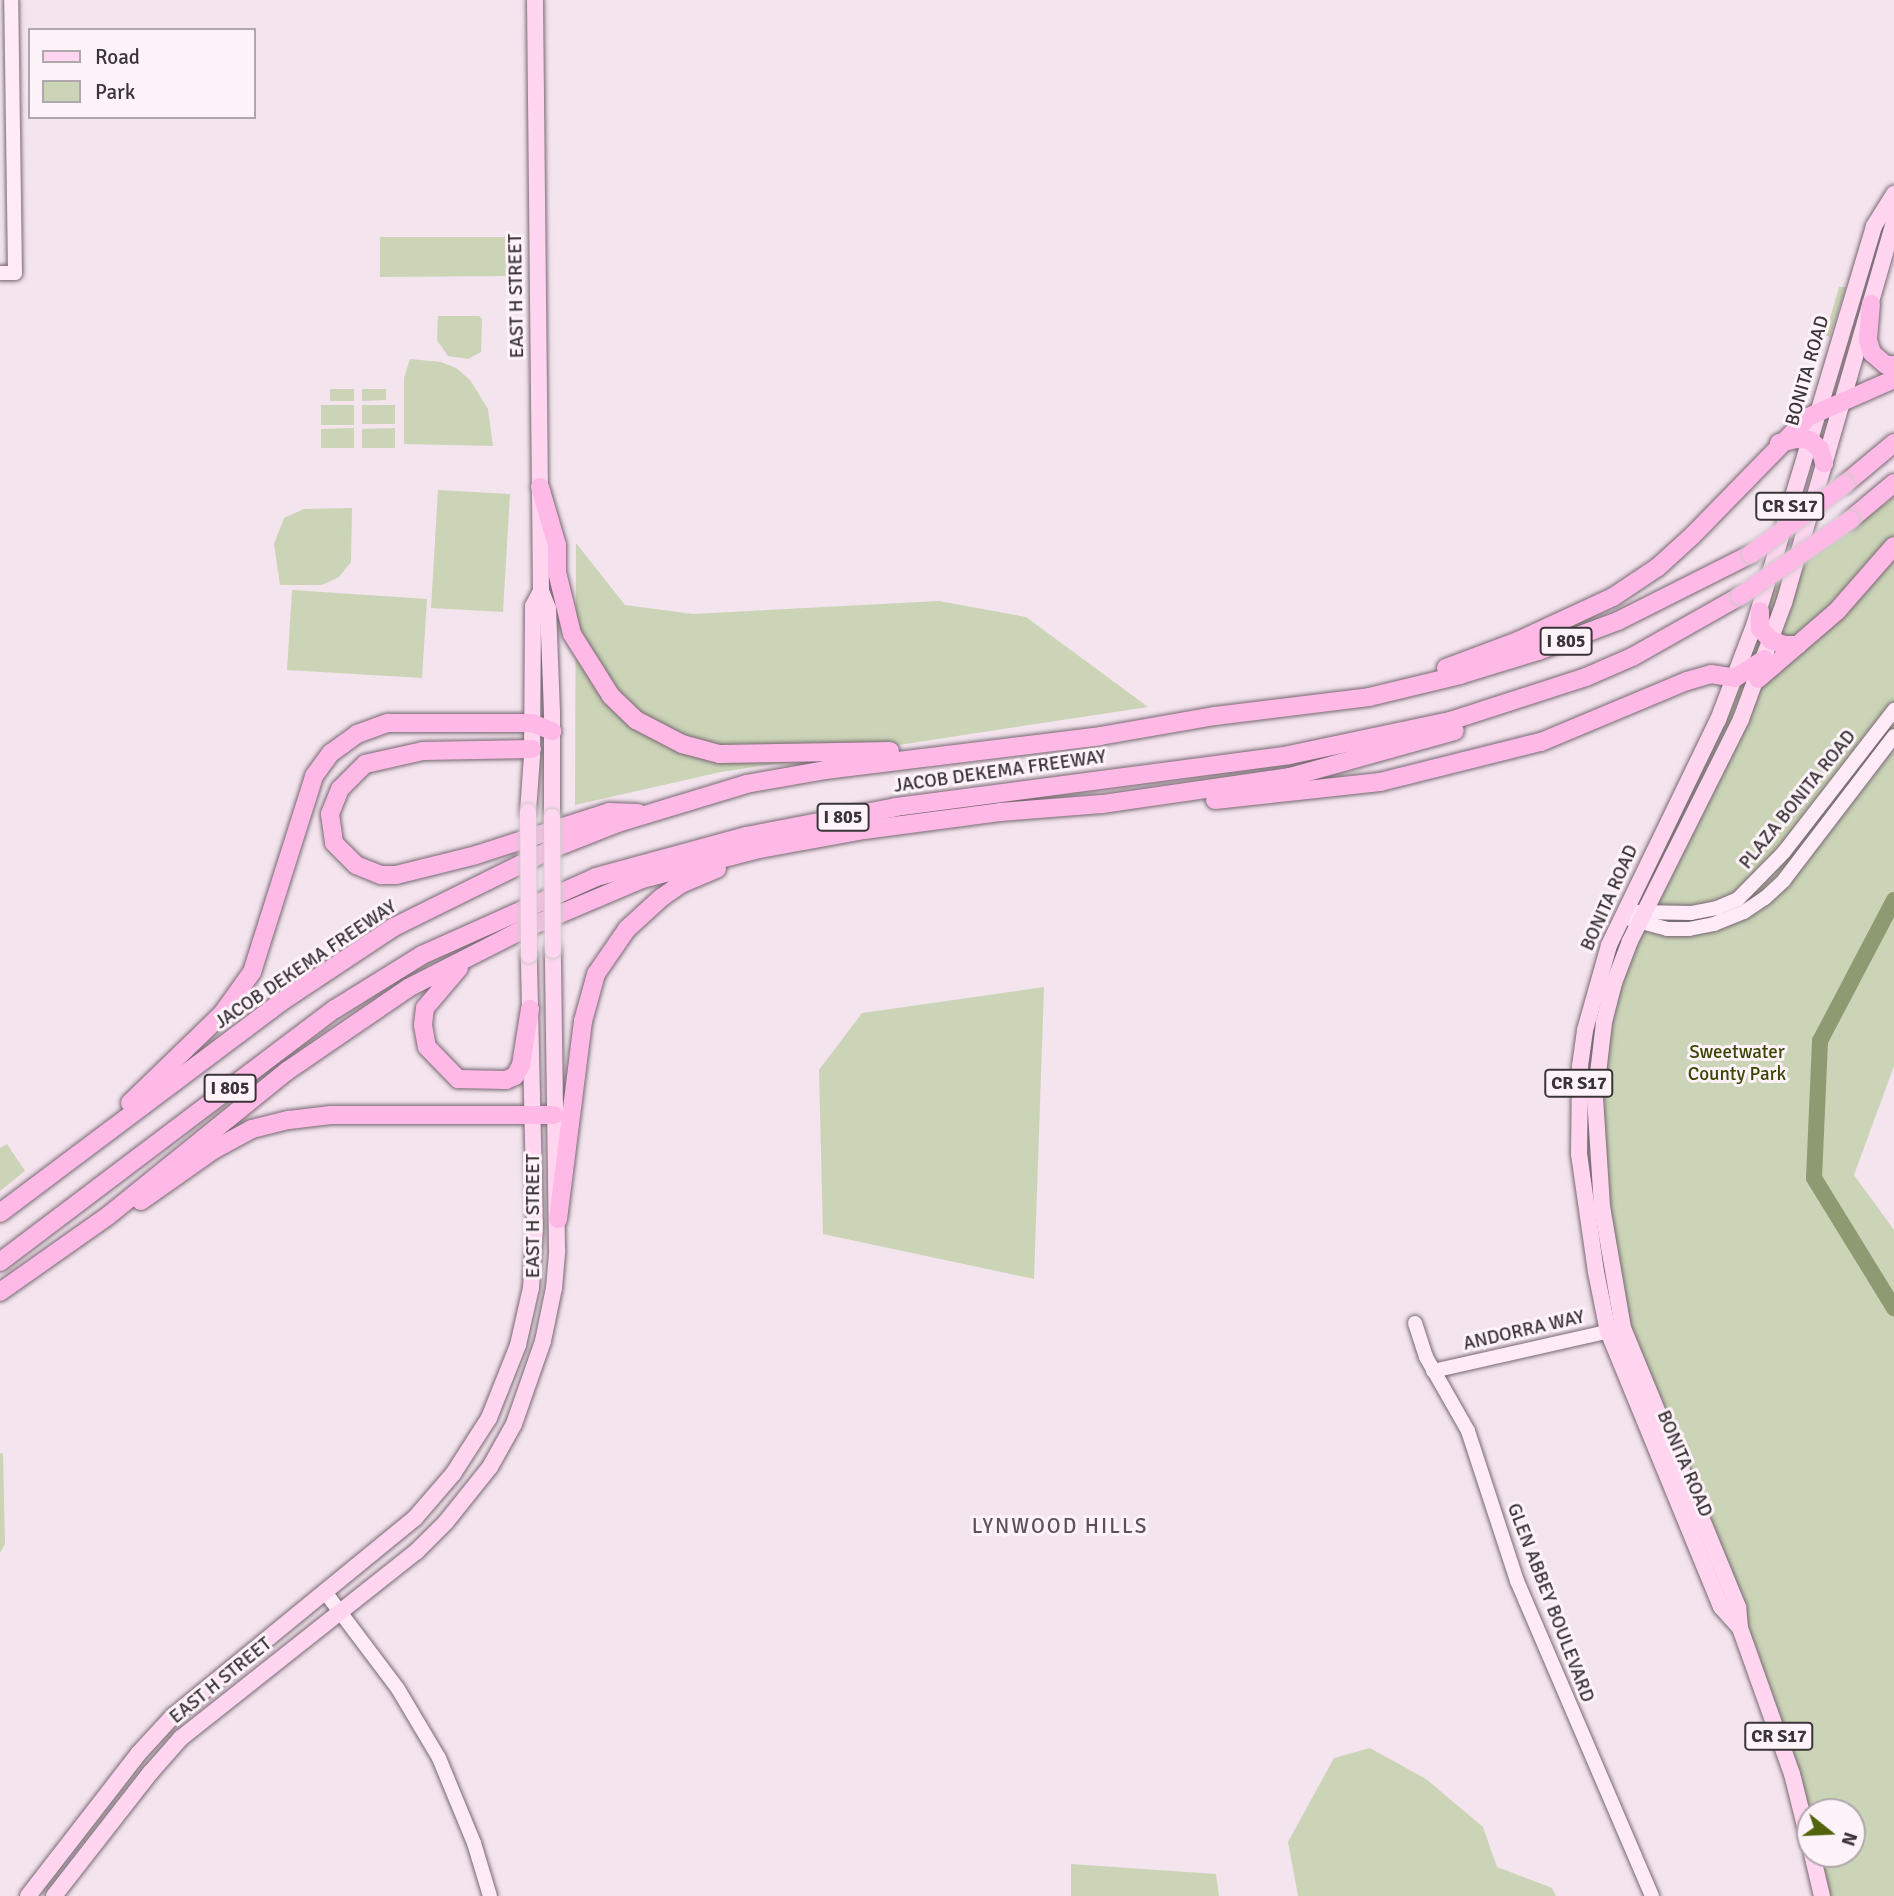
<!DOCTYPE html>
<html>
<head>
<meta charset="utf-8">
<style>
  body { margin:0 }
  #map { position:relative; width:1894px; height:1896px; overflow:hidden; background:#f4e4ee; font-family:Signika,sans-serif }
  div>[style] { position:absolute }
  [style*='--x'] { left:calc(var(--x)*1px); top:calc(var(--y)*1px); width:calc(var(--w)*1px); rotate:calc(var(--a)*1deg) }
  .green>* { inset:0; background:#cbd4b7 }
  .river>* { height:16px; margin:-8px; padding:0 8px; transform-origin:8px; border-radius:8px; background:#8e9a72 }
  .roads { filter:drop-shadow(0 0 2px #766971) drop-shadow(0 0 2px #766971) }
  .secondary>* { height:14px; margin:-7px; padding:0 7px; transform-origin:7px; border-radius:7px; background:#ffeaf8 }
  .primary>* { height:16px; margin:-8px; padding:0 8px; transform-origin:8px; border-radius:8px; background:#ffd5f0 }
  .highway>* { height:18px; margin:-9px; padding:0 9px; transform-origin:9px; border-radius:9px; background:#ffb9e6 }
  .bridges { filter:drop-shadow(0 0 2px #cccacb) drop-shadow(0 0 2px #cccacb) }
  .primary-bridge>* { height:16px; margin:-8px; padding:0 8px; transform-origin:8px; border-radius:8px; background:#ffd5f0 }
  .highway-bridge>* { height:18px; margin:-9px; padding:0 9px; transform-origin:9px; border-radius:9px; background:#ffb9e6 }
  span { translate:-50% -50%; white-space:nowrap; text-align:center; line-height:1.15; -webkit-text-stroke:6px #fff3fa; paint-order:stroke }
  .shield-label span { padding:2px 5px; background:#fff3fa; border:2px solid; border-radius:5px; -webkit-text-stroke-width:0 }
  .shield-label { font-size:18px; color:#3a3437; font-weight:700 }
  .street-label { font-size:19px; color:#3a3437 }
  .park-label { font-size:19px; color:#384600 }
  .neighbourhood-label { font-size:21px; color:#5d5058; letter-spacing:2px }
  .legend { position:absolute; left:28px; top:28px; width:228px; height:91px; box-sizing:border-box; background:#fff3fa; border:2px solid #b0a7ac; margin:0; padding:9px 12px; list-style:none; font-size:21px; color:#3a3437 }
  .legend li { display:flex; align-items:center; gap:14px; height:35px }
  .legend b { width:35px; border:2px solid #b0a7ac }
  .north { position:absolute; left:1796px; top:1798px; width:70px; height:70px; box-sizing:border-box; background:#fff3fa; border:2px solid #b0a7ac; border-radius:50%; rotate:108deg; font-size:19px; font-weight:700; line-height:28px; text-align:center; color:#3a3437 }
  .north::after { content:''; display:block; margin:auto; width:24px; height:32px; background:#51630b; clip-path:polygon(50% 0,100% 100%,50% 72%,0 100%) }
</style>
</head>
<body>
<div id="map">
  <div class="green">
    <div style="clip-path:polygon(380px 237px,523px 237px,523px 276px,380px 277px)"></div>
    <div style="clip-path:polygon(1839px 287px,1846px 287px,1830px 337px,1825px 335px)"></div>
    <div style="clip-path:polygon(438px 316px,479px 316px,482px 319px,481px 352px,468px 359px,448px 356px,437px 340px)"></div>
    <div style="clip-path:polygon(410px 359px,441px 362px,456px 368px,470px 380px,488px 409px,493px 446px,404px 444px,404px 378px)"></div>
    <div style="clip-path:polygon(330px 389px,354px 389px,354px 401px,330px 401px)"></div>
    <div style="clip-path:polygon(362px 389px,386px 389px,386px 400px,362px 401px)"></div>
    <div style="clip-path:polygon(321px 405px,354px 405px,354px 425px,321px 425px)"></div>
    <div style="clip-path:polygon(362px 405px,395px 405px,395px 424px,362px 424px)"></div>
    <div style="clip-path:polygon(354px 428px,354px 448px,321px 448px,321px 429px)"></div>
    <div style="clip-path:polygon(395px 428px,395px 448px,362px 448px,362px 429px)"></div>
    <div style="clip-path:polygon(438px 490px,510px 494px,503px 612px,431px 608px)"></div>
    <div style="clip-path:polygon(1894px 496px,1894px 1066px,1854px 1175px,1894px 1230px,1894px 1896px,1822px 1896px,1812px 1854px,1852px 1854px,1852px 1812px,1810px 1812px,1810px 1846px,1792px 1775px,1637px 1391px,1609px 1308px,1602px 1273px,1586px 1141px,1586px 1091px,1593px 1031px,1619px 941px,1757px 637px,1775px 584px,1805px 563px,1850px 520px,1886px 504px)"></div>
    <div style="clip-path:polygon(352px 508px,351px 562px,339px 577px,322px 585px,280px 585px,274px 544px,284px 518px,304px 509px)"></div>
    <div style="clip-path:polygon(576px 543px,625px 605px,693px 614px,939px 601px,1026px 617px,1148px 707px,721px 772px,575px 805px)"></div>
    <div style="clip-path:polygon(292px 590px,427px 599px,422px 678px,287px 670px)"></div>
    <div style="clip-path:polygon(1044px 987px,1034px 1279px,823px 1234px,819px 1070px,862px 1013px)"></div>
    <div style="clip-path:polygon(7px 1144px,25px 1171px,0 1191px,0 1148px)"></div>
    <div style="clip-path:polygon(0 1453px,3px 1454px,5px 1544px,0 1553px)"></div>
    <div style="clip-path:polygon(1370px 1748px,1426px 1779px,1483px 1827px,1497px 1867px,1552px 1888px,1556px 1896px,1298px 1896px,1288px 1842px,1334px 1758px)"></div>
    <div style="clip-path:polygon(1071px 1864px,1216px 1874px,1219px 1896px,1071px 1896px)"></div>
  </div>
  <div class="river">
    <div style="--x:1894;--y:900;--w:159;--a:117.7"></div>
    <div style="--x:1820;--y:1041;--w:137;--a:92.5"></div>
    <div style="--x:1814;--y:1178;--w:153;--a:58.4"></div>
  </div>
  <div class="roads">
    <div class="secondary">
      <div style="--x:0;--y:273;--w:15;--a:0"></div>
      <div style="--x:15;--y:273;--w:273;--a:-90.8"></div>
      <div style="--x:1637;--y:912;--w:54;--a:1.1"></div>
      <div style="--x:1691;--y:913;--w:26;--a:-11"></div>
      <div style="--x:1717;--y:908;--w:23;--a:-23"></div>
      <div style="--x:1738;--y:899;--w:66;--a:-45.6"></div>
      <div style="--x:1784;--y:852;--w:180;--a:-52.2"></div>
      <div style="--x:1630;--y:919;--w:38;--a:15"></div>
      <div style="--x:1667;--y:929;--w:22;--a:0"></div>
      <div style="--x:1689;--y:929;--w:25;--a:-11"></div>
      <div style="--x:1714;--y:924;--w:32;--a:-22"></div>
      <div style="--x:1744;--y:912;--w:25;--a:-34"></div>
      <div style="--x:1765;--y:898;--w:26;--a:-43"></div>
      <div style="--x:1784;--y:880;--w:181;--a:-52.6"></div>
      <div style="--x:1415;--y:1323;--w:36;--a:72"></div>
      <div style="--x:1426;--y:1357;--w:85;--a:60.4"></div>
      <div style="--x:1468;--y:1431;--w:158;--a:71.9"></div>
      <div style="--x:1517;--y:1581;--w:343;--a:66.8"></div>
      <div style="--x:1433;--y:1371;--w:191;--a:-12.7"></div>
      <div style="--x:325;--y:1592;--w:121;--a:53"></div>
      <div style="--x:398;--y:1689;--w:80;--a:59.3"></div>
      <div style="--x:439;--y:1758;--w:92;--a:67.6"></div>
      <div style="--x:474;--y:1843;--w:55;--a:73.2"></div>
    </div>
    <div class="primary">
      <div style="--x:535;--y:0;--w:591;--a:89.42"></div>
      <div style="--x:541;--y:591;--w:18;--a:68"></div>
      <div style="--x:548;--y:608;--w:105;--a:87.8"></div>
      <div style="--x:552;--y:713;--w:104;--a:90"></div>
      <div style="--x:528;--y:812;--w:56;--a:-85.9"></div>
      <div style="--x:532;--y:756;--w:150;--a:-89.6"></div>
      <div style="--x:533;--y:606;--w:17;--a:-62"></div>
      <div style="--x:1740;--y:1628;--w:28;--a:-132"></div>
      <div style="--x:1721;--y:1607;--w:297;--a:-112.3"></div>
      <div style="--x:1608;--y:1332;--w:61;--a:-101.3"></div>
      <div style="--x:1596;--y:1272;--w:119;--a:-98.2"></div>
      <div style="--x:1579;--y:1154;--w:88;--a:-89.3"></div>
      <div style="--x:1580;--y:1066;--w:36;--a:-82"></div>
      <div style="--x:1585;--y:1030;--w:88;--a:-74.2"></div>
      <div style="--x:1609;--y:945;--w:250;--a:-64.2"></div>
      <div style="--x:1718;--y:720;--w:104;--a:-69.1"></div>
      <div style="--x:1755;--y:623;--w:414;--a:-73.3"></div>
      <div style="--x:1874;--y:226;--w:38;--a:-58"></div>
      <div style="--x:1810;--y:1846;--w:74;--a:-104"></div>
      <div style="--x:1792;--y:1774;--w:155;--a:-109.6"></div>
      <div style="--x:1740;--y:1628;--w:21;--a:-95"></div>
      <div style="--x:1738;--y:1607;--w:302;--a:-112.4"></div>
      <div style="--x:1623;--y:1328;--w:124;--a:-99.8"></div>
      <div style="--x:1602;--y:1206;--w:107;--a:-93.7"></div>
      <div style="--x:1595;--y:1099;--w:78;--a:-83.3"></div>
      <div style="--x:1604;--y:1022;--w:40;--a:-75.6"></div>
      <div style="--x:1614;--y:983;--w:45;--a:-69.1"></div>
      <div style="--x:1630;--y:941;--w:248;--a:-63.4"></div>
      <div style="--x:1741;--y:719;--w:124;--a:-69.7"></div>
      <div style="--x:1784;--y:603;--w:398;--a:-73.9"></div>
      <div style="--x:1894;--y:221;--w:18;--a:-90"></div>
      <div style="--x:1812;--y:1854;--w:43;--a:76.6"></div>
      <div style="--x:28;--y:1896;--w:180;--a:-52.2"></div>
      <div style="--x:138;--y:1754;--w:52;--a:-47.4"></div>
      <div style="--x:173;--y:1716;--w:313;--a:-39.3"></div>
      <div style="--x:415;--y:1518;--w:58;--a:-49.2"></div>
      <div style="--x:453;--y:1474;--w:67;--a:-57.3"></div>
      <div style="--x:489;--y:1418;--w:79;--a:-68.3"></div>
      <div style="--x:518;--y:1345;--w:58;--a:-77.2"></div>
      <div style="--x:531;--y:1288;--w:60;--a:-86.2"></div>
      <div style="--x:535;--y:1228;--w:273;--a:-91.3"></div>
      <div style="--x:54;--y:1896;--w:157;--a:-52"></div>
      <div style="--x:151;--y:1772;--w:45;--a:-48.6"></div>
      <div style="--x:181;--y:1738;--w:300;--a:-38.4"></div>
      <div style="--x:416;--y:1552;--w:42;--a:-45"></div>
      <div style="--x:446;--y:1522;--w:70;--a:-51.3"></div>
      <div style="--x:490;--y:1467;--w:49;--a:-60.8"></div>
      <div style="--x:514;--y:1424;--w:88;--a:-70.7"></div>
      <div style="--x:543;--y:1341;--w:54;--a:-78.3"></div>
      <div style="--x:554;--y:1288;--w:38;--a:-85"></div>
      <div style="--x:557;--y:1250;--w:300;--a:-90.8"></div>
    </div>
    <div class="highway">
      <div style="--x:1871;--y:304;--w:36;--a:95"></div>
      <div style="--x:1868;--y:340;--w:14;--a:73"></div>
      <div style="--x:1872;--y:353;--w:18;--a:41"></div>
      <div style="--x:1886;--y:365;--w:8;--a:0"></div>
      <div style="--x:1779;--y:443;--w:17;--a:-13"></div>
      <div style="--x:1796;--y:439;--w:14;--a:4"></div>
      <div style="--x:1810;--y:440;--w:13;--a:42"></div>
      <div style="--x:1820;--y:449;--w:15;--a:74"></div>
      <div style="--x:1845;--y:484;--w:64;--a:-39.9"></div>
      <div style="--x:540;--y:487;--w:60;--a:73.7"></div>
      <div style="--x:557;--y:545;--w:27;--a:90"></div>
      <div style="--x:557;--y:572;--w:64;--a:76.4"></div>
      <div style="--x:572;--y:634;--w:73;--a:57.8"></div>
      <div style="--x:611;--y:696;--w:35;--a:44"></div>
      <div style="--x:636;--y:720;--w:52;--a:27.6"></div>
      <div style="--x:682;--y:744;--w:39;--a:15"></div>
      <div style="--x:720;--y:754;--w:170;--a:-1"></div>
      <div style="--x:1850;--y:520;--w:57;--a:-40.1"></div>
      <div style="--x:1760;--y:611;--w:18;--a:90"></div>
      <div style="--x:1760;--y:629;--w:16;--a:45"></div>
      <div style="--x:1771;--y:640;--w:14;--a:21"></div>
      <div style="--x:1784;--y:645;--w:14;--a:0"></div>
      <div style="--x:1446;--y:668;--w:77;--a:-20.6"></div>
      <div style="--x:1518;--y:641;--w:105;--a:-24.9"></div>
      <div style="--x:1613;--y:597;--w:54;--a:-33.7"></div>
      <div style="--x:1658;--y:567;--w:47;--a:-42.4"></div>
      <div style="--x:1693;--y:535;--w:165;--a:-45.7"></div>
      <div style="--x:1808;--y:417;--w:94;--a:-23.8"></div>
      <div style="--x:1758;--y:679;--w:104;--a:-40.7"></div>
      <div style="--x:1837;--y:611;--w:86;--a:-48.8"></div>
      <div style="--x:532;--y:749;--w:109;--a:178.9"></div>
      <div style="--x:423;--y:751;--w:59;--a:167.4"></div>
      <div style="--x:365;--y:764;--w:35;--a:135"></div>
      <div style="--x:340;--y:789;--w:27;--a:112"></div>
      <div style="--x:330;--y:814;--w:29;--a:82"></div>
      <div style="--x:334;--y:843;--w:31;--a:45"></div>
      <div style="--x:356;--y:865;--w:27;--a:22"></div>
      <div style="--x:381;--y:875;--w:15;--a:0"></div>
      <div style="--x:396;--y:875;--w:82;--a:-14"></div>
      <div style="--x:476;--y:855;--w:140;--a:-17.9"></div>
      <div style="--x:609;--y:812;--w:29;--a:2"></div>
      <div style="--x:1215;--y:800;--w:166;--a:-6.2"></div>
      <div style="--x:1380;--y:782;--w:166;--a:-14"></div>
      <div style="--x:1541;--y:742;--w:158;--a:-22.7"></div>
      <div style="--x:1687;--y:681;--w:25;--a:-16"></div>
      <div style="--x:1711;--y:674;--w:24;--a:9"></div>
      <div style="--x:1735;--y:678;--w:35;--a:-33"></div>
      <div style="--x:459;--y:968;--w:52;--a:130.4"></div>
      <div style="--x:425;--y:1008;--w:17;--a:97"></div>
      <div style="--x:423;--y:1025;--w:22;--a:80"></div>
      <div style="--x:427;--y:1047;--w:45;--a:45.9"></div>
      <div style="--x:458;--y:1079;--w:48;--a:1.2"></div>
      <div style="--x:506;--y:1080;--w:10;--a:-24"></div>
      <div style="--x:515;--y:1076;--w:13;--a:-61"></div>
      <div style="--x:521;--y:1065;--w:57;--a:-80.9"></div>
      <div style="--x:130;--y:1103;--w:128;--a:-44.1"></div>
      <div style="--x:222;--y:1014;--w:52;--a:-54.5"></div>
      <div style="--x:252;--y:972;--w:206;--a:-72.4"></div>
      <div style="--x:314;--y:776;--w:29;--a:-54"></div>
      <div style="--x:331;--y:753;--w:32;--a:-36"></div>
      <div style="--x:357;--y:734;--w:33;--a:-20"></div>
      <div style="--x:388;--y:723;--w:144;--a:0"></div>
      <div style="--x:532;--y:723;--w:22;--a:22"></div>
      <div style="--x:141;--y:1201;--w:90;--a:-35.1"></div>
      <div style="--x:215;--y:1149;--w:42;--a:-28.4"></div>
      <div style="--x:252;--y:1129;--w:38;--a:-14"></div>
      <div style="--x:289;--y:1120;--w:42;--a:-6.8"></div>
      <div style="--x:331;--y:1115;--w:223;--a:0"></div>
      <div style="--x:0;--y:1213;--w:351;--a:-36.9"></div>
      <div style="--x:281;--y:1002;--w:136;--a:-33.6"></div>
      <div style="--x:394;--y:927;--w:178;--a:-26.3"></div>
      <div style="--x:554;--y:848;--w:69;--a:-21.3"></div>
      <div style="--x:618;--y:823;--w:134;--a:-16.9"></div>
      <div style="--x:746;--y:784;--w:80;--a:-10"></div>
      <div style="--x:825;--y:770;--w:277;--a:-7"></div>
      <div style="--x:1100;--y:736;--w:117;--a:-9.9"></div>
      <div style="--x:1215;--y:716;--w:155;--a:-7"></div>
      <div style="--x:1369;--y:697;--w:94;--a:-13.6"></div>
      <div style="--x:1460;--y:675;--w:82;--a:-17.1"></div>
      <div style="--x:1538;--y:651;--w:85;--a:-20.6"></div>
      <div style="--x:1618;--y:621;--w:149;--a:-26.7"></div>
      <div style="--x:558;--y:1219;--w:200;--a:-82.8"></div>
      <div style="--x:583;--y:1021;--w:49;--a:-74.5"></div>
      <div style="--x:596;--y:974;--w:55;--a:-55.4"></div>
      <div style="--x:627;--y:929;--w:46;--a:-42.4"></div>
      <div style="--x:661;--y:898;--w:24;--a:-35"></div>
      <div style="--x:681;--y:884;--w:39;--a:-23"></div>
      <div style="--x:0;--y:1262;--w:420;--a:-37.1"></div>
      <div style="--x:335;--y:1009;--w:102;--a:-31.8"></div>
      <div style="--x:422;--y:955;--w:191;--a:-24.1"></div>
      <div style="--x:596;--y:877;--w:156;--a:-15.3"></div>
      <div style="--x:746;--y:836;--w:153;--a:-10.9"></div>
      <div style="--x:896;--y:807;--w:396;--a:-7.5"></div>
      <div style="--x:1289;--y:755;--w:165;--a:-11.9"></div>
      <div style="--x:1450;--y:721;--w:143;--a:-17.9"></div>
      <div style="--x:1586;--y:677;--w:52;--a:-23.6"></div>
      <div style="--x:1634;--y:656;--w:122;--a:-29.5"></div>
      <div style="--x:0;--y:1292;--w:133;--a:-35.2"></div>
      <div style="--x:109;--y:1215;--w:229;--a:-39"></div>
      <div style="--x:287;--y:1071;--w:147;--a:-34.4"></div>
      <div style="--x:408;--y:988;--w:128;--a:-27"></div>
      <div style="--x:522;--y:930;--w:130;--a:-23"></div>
      <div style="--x:642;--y:879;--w:122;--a:-14.3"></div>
      <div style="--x:760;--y:849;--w:106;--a:-10.4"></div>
      <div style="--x:864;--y:830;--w:137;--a:-7.5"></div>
      <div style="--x:1000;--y:812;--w:102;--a:-4.5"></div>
      <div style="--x:1102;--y:804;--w:190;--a:-8.2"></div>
      <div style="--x:1290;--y:777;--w:171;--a:-15.6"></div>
    </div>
  </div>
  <div class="bridges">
    <div class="primary-bridge">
      <div style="--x:528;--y:812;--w:143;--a:89.6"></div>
      <div style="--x:552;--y:817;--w:133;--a:89.6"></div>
    </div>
    <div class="highway-bridge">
      <div style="--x:1751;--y:554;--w:117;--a:-36.7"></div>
      <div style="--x:1740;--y:596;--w:134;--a:-34.6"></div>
    </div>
  </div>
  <div class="shield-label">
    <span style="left:1790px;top:506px">CR S17</span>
    <span style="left:1566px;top:641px">I 805</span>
    <span style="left:843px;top:817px">I 805</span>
    <span style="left:1579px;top:1083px">CR S17</span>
    <span style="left:230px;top:1088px">I 805</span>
    <span style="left:1779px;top:1736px">CR S17</span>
  </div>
  <div class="street-label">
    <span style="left:517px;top:296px;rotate:-91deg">EAST H STREET</span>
    <span style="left:1808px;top:371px;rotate:-74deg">BONITA ROAD</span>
    <span style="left:1000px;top:772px;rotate:-8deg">JACOB DEKEMA FREEWAY</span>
    <span style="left:1798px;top:800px;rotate:-51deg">PLAZA BONITA ROAD</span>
    <span style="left:1610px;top:898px;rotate:-66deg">BONITA ROAD</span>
    <span style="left:306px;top:965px;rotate:-34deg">JACOB DEKEMA FREEWAY</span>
    <span style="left:534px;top:1216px;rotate:-90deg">EAST H STREET</span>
    <span style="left:1524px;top:1331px;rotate:-13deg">ANDORRA WAY</span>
    <span style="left:1684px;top:1464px;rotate:67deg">BONITA ROAD</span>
    <span style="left:1550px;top:1603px;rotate:69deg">GLEN ABBEY BOULEVARD</span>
    <span style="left:221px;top:1681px;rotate:-39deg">EAST H STREET</span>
  </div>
  <div class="park-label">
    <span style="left:1737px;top:1064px">Sweetwater<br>County Park</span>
  </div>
  <div class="neighbourhood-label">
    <span style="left:1060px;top:1526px">LYNWOOD HILLS</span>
  </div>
  <ul class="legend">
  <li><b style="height:9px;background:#ffd5f0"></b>Road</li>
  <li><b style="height:19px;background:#cbd4b7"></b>Park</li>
  </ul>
  <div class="north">N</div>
</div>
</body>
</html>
